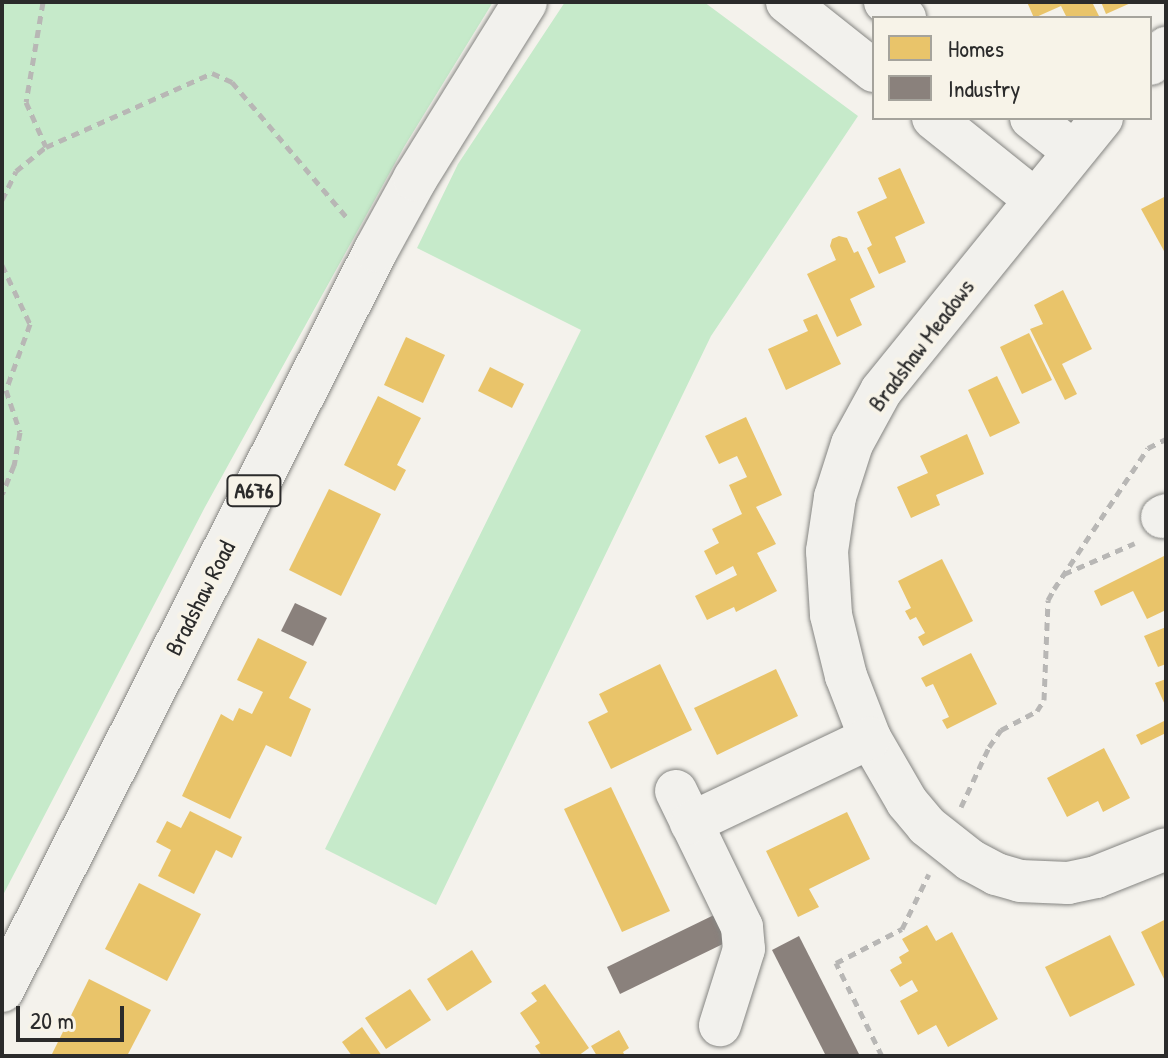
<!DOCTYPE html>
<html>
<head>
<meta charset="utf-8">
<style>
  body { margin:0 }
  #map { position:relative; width:1168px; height:1058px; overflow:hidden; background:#f4f2ec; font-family:"Patrick Hand",sans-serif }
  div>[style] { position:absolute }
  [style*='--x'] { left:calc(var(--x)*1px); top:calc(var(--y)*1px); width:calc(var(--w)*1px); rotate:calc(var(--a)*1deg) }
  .green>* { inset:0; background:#c6eaca }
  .homes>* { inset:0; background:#e9c46a }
  .industry>* { inset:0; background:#8a817c }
  .path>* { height:5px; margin-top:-2.5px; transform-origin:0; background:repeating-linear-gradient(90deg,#b8b7b5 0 8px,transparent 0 14px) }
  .roads { filter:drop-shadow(0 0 2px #858582) drop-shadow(0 0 2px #858582) }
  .minor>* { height:42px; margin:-21px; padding:0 21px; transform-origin:21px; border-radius:21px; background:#f2f1ed }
  .major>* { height:44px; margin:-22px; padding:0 22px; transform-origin:22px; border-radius:22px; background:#f2f1ed }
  span { translate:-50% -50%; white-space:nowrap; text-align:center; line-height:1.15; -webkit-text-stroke:8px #f7f3e8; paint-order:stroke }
  .shield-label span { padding:2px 6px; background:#f7f3e8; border:2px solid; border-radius:6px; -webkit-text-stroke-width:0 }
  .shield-label { font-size:22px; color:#2b2b2b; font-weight:700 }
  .street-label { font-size:24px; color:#2b2b2b }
  .frame { position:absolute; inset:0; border:4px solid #2b2b2b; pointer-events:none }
  .legend { position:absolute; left:872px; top:16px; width:280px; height:104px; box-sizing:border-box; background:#f7f3e8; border:2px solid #a5a39c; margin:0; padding:10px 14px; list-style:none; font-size:24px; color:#2b2b2b }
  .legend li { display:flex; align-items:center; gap:16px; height:40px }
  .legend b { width:40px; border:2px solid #a5a39c }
  .scale { position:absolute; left:16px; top:1006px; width:108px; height:36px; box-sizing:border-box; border:4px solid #2b2b2b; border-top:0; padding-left:10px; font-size:24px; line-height:28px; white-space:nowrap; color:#2b2b2b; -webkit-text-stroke:6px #f7f3e8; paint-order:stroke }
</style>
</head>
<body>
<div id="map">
  <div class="green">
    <div style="clip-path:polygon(2px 2px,493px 2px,404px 147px,205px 507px,2px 897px)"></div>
    <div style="clip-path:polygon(565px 2px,704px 2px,858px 116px,711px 336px,436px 905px,325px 849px,581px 330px,417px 248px,458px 164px)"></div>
  </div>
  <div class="homes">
    <div style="clip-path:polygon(1027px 2px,1092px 2px,1100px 18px,1067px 18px,1061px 6px,1034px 18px)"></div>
    <div style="clip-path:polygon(1101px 2px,1133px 2px,1106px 14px)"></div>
    <div style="clip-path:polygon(900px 168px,925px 223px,895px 237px,906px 262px,879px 274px,867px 248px,872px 245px,857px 212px,887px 198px,878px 178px)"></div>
    <div style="clip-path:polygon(1166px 196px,1166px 250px,1164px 251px,1141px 209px)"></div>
    <div style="clip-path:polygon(839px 236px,847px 238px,854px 253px,858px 251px,875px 287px,850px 299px,862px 325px,837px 337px,807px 274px,836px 260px,830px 246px,832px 239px)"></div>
    <div style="clip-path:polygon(1063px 290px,1092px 349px,1062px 364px,1077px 394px,1065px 400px,1030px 329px,1043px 324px,1034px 305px)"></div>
    <div style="clip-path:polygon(817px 314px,841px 364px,786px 390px,768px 349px,808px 331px,803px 320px)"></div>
    <div style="clip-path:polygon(1029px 333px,1052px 380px,1022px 394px,1000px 347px)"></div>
    <div style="clip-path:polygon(406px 337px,445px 355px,423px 403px,384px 385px)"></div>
    <div style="clip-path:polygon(490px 367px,524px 384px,512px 408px,478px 391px)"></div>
    <div style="clip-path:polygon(997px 376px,1020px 423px,990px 437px,968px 390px)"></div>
    <div style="clip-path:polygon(378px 396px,421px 418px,397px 465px,406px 470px,395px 491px,344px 465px)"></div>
    <div style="clip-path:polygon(746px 417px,782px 495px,756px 507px,776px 544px,757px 553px,777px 591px,736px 612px,734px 607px,707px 620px,695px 596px,737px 575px,733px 566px,716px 575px,704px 551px,719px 543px,712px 529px,742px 514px,729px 485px,747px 477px,737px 456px,719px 464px,705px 436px)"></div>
    <div style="clip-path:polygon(967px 434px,984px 474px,936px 495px,940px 505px,911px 518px,897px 487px,928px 473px,920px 456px)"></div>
    <div style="clip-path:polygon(329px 489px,381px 514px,341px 596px,289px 570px)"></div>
    <div style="clip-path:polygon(1166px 555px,1166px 610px,1147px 619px,1133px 591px,1101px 606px,1094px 591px)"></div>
    <div style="clip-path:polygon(942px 559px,973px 621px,923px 646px,918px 637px,925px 633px,916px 617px,910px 620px,905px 611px,911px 608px,898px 581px)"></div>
    <div style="clip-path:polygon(1166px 627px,1166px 664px,1158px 667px,1144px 636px)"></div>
    <div style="clip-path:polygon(258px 638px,307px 662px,289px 698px,311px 709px,291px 757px,266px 745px,230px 819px,182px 796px,221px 714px,233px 721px,239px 708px,252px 714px,263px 692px,237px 680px)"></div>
    <div style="clip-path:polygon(971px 653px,997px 704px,947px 729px,942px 720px,949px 717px,933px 684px,926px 687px,921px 678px)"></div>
    <div style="clip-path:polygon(660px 664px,692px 730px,611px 769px,588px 722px,608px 712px,599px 694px)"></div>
    <div style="clip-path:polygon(776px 669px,798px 716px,717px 755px,694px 708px)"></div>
    <div style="clip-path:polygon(1166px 679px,1166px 707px,1155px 683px)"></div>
    <div style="clip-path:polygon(1166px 720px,1166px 733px,1141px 745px,1136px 735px)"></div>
    <div style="clip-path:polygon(1104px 748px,1130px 798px,1103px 812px,1098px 801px,1067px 817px,1047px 778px)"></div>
    <div style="clip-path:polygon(611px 787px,670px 911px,622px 932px,564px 809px)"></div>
    <div style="clip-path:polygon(190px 811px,242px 837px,232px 858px,216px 850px,194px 894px,158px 876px,171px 850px,156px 842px,167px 821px,181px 828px)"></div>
    <div style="clip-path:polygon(847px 812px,870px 859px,809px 889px,819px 907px,798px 917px,766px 851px)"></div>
    <div style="clip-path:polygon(139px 883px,201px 914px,167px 981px,105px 949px)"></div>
    <div style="clip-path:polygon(1166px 919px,1166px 983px,1141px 932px)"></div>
    <div style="clip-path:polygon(927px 925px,936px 941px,952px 932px,998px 1019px,948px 1047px,936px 1025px,918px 1035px,900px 1001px,918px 991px,912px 980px,900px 987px,890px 970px,902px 963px,899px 957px,909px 951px,902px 939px)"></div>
    <div style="clip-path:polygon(1110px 935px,1135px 985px,1070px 1017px,1045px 967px)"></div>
    <div style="clip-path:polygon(472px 950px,492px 982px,447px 1011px,427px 979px)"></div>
    <div style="clip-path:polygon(89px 979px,151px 1010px,127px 1056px,51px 1056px)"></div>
    <div style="clip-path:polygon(545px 984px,589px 1048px,578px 1056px,542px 1056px,535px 1046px,540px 1043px,520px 1013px,537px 1001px,531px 993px)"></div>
    <div style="clip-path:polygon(410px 989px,431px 1020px,386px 1049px,365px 1018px)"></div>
    <div style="clip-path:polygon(362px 1027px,382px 1056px,352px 1056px,342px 1042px)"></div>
    <div style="clip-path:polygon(619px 1030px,629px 1048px,623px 1052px,625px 1056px,597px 1056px,591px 1046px)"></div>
  </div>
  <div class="industry">
    <div style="clip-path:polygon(295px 603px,327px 618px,313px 646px,281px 631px)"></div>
    <div style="clip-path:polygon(714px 915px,727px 942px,620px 994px,607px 967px)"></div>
    <div style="clip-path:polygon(799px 936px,860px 1056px,826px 1056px,772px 950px)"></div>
  </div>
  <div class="path">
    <div style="--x:43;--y:2;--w:101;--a:99.6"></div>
    <div style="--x:26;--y:102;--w:49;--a:66"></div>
    <div style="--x:2;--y:200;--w:32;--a:-64"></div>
    <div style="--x:16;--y:171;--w:38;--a:-39"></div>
    <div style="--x:46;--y:147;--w:182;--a:-24"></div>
    <div style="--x:212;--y:73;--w:22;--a:24"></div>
    <div style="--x:232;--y:82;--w:181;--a:49.7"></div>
    <div style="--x:2;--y:265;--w:65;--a:64.6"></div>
    <div style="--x:30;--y:324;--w:70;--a:110"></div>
    <div style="--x:6;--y:390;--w:44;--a:71.6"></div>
    <div style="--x:20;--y:432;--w:34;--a:100"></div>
    <div style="--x:14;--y:465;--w:31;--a:112"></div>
    <div style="--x:1064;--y:574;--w:77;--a:-23.6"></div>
    <div style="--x:961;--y:807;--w:66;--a:-65"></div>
    <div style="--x:989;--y:747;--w:21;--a:-55"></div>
    <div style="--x:1001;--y:730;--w:41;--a:-27.8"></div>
    <div style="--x:1037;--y:711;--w:13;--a:-58"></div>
    <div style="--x:1044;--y:700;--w:100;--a:-87.7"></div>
    <div style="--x:1048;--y:600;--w:13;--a:-61"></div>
    <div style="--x:1054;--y:589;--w:169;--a:-56.3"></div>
    <div style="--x:1148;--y:448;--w:20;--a:-27"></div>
    <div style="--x:882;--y:1056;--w:104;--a:-116.3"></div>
    <div style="--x:836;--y:963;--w:74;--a:-27.3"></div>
    <div style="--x:902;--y:929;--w:61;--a:-63.9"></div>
  </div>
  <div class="roads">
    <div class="minor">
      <div style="--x:787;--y:2;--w:111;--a:38.4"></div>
      <div style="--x:885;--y:2;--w:26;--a:39"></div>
      <div style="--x:1150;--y:64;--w:23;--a:-45"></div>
      <div style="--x:933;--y:118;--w:129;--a:38.7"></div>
      <div style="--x:1031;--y:118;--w:53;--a:38.2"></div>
      <div style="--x:1102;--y:118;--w:351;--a:129"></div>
      <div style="--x:881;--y:391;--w:60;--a:118.7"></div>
      <div style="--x:852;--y:444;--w:56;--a:107.8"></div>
      <div style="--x:835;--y:497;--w:55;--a:98.4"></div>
      <div style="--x:827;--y:551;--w:64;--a:86.4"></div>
      <div style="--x:831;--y:615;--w:63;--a:76.2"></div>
      <div style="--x:846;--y:676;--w:66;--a:68.8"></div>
      <div style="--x:870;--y:738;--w:74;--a:60"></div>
      <div style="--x:907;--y:802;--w:31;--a:50"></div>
      <div style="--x:927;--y:826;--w:55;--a:38.3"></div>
      <div style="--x:970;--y:860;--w:30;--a:28"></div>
      <div style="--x:996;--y:874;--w:25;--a:16"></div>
      <div style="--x:1020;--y:881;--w:48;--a:2.4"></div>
      <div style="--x:1068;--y:883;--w:29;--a:-12"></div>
      <div style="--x:1096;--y:877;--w:75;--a:-21.8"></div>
      <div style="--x:1162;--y:517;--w:4;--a:-27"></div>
      <div style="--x:676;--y:791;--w:151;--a:64.1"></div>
      <div style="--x:742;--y:927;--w:22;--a:85"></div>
      <div style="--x:744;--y:949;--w:80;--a:107.5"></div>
      <div style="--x:691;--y:823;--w:198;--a:-25.4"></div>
    </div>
    <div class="major">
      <div style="--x:2;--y:990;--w:829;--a:-63.19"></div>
      <div style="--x:376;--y:250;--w:81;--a:-61.2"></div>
      <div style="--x:415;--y:179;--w:208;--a:-58.1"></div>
    </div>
  </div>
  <div class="shield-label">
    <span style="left:254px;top:491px">A676</span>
  </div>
  <div class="street-label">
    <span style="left:921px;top:345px;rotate:-53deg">Bradshaw Meadows</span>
    <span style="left:200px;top:598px;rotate:-63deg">Bradshaw Road</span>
  </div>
  <div class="frame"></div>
  <ul class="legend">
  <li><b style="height:22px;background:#e9c46a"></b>Homes</li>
  <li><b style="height:22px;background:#8a817c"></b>Industry</li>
  </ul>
  <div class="scale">20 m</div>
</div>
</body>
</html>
